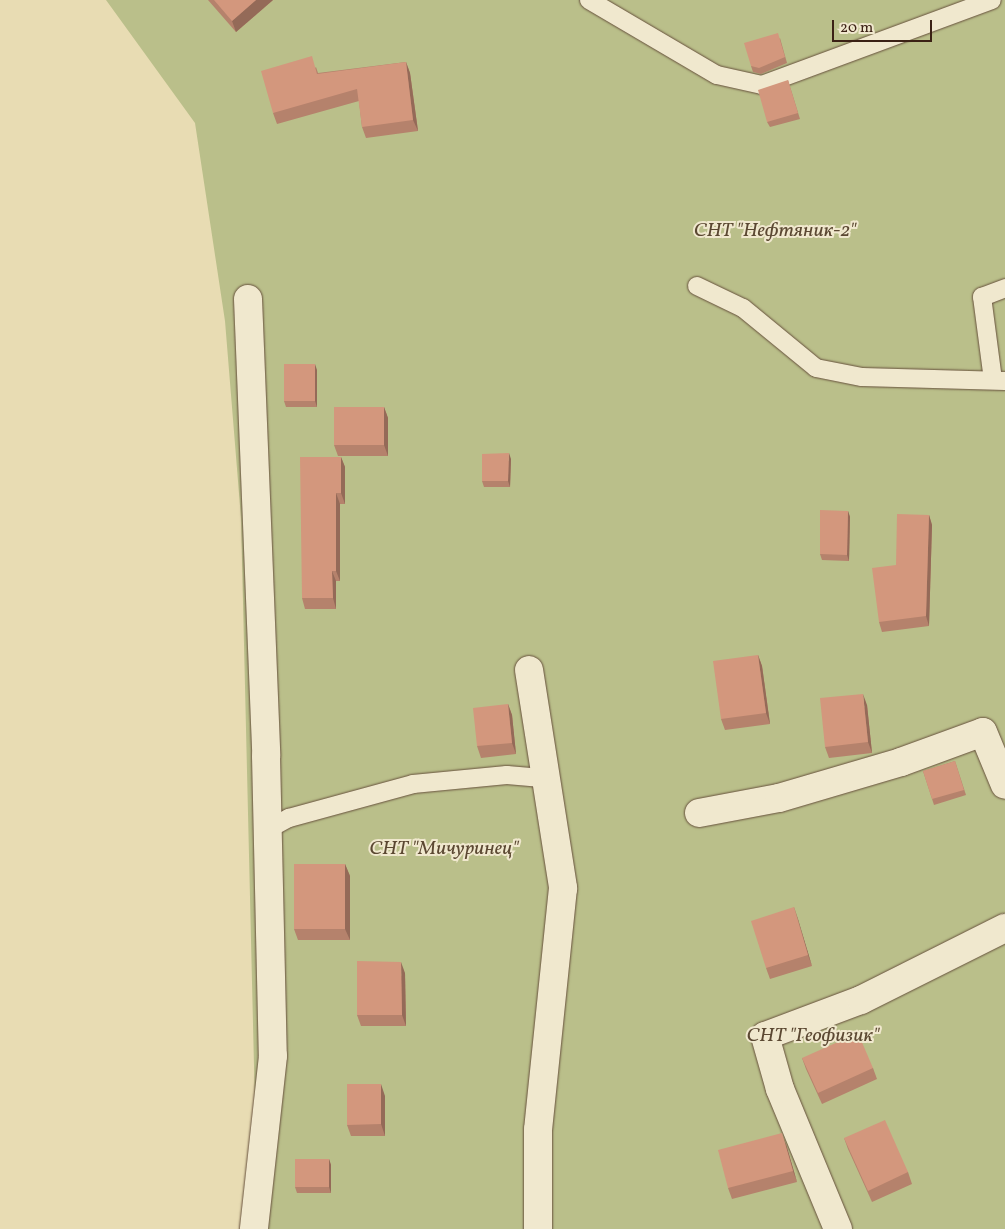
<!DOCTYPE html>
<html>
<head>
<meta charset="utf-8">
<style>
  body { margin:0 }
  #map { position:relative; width:1005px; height:1229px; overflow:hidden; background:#e8dcb3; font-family:Vollkorn,serif }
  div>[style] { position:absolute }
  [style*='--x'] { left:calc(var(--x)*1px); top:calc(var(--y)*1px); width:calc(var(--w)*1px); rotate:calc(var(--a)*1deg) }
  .green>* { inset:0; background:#babf8a }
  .roads { filter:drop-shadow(0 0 1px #66503c) drop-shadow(0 0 1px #66503c) }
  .service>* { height:18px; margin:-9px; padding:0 9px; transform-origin:9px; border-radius:9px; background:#f0e8ce }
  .minor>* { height:28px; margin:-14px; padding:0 14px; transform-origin:14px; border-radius:14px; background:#f0e8ce }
  .wall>* { inset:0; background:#b5826c }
  .shaded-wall>* { inset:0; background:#946a58 }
  .building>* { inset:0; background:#d3977d }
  span { translate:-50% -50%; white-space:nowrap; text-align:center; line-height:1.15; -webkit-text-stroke:4px #f0e8ce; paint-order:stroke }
  .park-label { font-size:20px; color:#5b4832; font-style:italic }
  .scale { position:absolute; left:832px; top:20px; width:100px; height:22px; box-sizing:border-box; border:2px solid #3b2115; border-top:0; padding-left:6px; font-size:15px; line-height:18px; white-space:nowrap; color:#3b2115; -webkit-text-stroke:4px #f0e8ce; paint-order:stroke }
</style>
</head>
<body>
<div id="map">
  <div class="green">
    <div style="clip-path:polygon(106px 0,1005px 0,1005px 1229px,253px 1229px,256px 1151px,241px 518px,225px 321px,195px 123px)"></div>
  </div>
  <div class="roads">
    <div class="service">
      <div style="--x:589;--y:0;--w:148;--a:30.4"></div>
      <div style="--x:717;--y:75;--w:46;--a:12.5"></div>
      <div style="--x:762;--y:85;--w:245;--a:-20.3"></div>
      <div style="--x:697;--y:286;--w:51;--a:25.6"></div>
      <div style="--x:743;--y:308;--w:94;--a:39.4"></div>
      <div style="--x:816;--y:368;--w:47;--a:11.1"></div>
      <div style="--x:862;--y:377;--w:143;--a:1.6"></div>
      <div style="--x:993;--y:380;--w:84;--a:-97.5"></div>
      <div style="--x:982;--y:297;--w:25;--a:-21"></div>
      <div style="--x:267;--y:830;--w:25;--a:-29"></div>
      <div style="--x:289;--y:818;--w:129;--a:-15.3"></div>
      <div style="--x:413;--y:784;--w:94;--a:-5.5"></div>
      <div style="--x:507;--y:775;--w:38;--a:5"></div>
    </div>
    <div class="minor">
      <div style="--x:248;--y:299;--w:457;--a:87.7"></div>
      <div style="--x:266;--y:756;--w:300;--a:88.7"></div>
      <div style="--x:273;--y:1056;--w:174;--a:96.3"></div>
      <div style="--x:529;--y:670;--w:221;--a:81.1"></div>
      <div style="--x:563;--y:888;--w:243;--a:95.9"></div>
      <div style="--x:538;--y:1130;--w:99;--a:90"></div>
      <div style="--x:699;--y:813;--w:81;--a:-10.6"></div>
      <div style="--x:779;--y:798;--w:127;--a:-16.4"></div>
      <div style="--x:901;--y:762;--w:87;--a:-20.1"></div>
      <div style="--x:983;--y:732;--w:57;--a:67.5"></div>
      <div style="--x:838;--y:1229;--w:152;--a:-112.5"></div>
      <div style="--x:780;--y:1089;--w:55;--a:-105.8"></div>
      <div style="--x:765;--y:1036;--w:103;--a:-20.6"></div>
      <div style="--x:861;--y:1000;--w:161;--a:-26.6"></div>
    </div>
  </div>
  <div class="wall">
    <div style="clip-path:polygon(208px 0,273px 0,236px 32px)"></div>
    <div style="clip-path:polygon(780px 38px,787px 63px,761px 74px,753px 72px,751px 66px)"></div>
    <div style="clip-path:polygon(406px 62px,410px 73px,418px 131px,366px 138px,362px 127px,359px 101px,277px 124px,273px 113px,316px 67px,318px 73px)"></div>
    <div style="clip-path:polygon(788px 80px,800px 119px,770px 127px,767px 122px)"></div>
    <div style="clip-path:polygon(317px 370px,317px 407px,286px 407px,284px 401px)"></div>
    <div style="clip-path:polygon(384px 407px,388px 418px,388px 456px,338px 456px,334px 445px)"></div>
    <div style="clip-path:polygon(341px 457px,345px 467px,345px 504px,340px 504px,340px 581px,336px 581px,336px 609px,305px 609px,302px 598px)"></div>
    <div style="clip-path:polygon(511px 459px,510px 487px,484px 487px,482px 481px)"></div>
    <div style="clip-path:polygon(848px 511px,850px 517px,849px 561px,822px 560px,820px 554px)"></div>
    <div style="clip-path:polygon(929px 515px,932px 525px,929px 626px,882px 632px,879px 622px,896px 565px)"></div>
    <div style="clip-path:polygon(758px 655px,762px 666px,770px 724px,725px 730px,721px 719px)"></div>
    <div style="clip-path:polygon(508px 704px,512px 715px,516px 754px,481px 758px,477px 746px)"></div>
    <div style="clip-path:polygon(867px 705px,872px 753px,829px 758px,825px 747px)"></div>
    <div style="clip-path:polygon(955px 761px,966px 795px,934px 805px,923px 771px)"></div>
    <div style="clip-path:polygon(345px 864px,350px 876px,350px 940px,298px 940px,294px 929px)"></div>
    <div style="clip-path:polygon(794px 907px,812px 966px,770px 979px,766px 968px)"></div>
    <div style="clip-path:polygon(405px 973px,406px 1026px,361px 1026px,357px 1015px)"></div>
    <div style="clip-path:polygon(802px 1058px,873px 1068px,877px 1079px,822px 1104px,806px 1069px)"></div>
    <div style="clip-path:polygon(385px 1096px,385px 1136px,351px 1136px,347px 1125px)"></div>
    <div style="clip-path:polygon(844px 1138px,908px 1172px,912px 1184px,872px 1202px,848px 1149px)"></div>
    <div style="clip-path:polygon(786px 1144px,797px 1182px,732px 1199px,728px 1188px)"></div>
    <div style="clip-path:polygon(329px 1159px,331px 1165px,331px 1193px,297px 1193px,295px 1187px)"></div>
  </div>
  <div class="shaded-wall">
    <div style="clip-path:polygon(256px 0,273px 0,236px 32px,232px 21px)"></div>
    <div style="clip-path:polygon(406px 62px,410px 73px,418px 131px,413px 120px)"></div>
    <div style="clip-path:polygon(315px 364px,317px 370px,317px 407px,315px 401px)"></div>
    <div style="clip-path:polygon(384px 407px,388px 418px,388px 456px,384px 445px)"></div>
    <div style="clip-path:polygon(509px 453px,511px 459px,510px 487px,508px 481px)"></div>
    <div style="clip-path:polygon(341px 457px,345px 467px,345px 504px,341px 493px)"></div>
    <div style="clip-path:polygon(336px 493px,340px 504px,340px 581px,336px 571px)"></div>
    <div style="clip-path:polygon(848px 511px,850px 517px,849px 561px,847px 555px)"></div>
    <div style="clip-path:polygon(929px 515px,932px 525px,929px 626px,926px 616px)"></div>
    <div style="clip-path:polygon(332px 571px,336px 581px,336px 609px,333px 598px)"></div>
    <div style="clip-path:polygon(758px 655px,762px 666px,770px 724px,766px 713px)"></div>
    <div style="clip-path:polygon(863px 694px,867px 705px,872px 753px,868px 742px)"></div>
    <div style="clip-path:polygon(508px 704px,512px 715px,516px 754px,512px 743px)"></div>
    <div style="clip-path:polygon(345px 864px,350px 876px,350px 940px,345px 929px)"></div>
    <div style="clip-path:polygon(794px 907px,798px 919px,812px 966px,808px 955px)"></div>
    <div style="clip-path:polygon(401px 962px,405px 973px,406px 1026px,402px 1015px)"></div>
    <div style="clip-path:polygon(381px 1084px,385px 1096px,385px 1136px,381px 1124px)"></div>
    <div style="clip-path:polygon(782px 1133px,786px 1144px,797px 1182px,793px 1171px)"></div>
    <div style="clip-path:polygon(329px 1159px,331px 1165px,331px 1193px,329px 1187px)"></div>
  </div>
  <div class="building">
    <div style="clip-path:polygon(214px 0,256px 0,232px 21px)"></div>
    <div style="clip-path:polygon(778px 33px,785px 57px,759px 68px,751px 66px,744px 43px)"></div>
    <div style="clip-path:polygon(312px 56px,317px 74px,406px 62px,413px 120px,362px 127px,357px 89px,273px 113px,261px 71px)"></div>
    <div style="clip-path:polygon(788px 80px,798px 113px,767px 122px,758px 90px)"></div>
    <div style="clip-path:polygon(284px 364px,315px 364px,315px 401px,284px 401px)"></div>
    <div style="clip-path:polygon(334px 407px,384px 407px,384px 445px,334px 445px)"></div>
    <div style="clip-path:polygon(509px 453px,508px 481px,482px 481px,482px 454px)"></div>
    <div style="clip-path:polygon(300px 457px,341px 457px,341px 493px,336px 493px,336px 571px,332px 571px,333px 598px,302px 598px)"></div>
    <div style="clip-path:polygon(820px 510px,848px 511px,847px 555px,820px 554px)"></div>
    <div style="clip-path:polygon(897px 514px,929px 515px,926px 616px,879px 622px,872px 568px,896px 565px)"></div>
    <div style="clip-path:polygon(758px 655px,766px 713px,721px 719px,713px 661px)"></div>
    <div style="clip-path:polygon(863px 694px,868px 742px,825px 747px,820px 698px)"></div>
    <div style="clip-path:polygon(508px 704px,512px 743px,477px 746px,473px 708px)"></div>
    <div style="clip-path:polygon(955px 761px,964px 790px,932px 799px,923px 771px)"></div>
    <div style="clip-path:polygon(294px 864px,345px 864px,345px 929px,294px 929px)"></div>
    <div style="clip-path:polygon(794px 907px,808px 955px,766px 968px,751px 921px)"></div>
    <div style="clip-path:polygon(357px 961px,401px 962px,402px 1015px,357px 1015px)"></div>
    <div style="clip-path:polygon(858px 1033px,873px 1068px,818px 1093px,802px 1058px)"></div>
    <div style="clip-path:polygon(347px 1084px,381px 1084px,381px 1124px,347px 1125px)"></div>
    <div style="clip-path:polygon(885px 1120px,908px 1172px,868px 1191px,844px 1138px)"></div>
    <div style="clip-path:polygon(782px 1133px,793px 1171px,728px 1188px,718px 1150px)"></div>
    <div style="clip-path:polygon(295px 1159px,329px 1159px,329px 1187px,295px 1187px)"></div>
  </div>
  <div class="park-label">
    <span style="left:775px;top:231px">СНТ "Нефтяник-2"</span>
    <span style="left:444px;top:849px">СНТ "Мичуринец"</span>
    <span style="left:813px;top:1036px">СНТ "Геофизик"</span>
  </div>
  <div class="scale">20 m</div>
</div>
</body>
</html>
